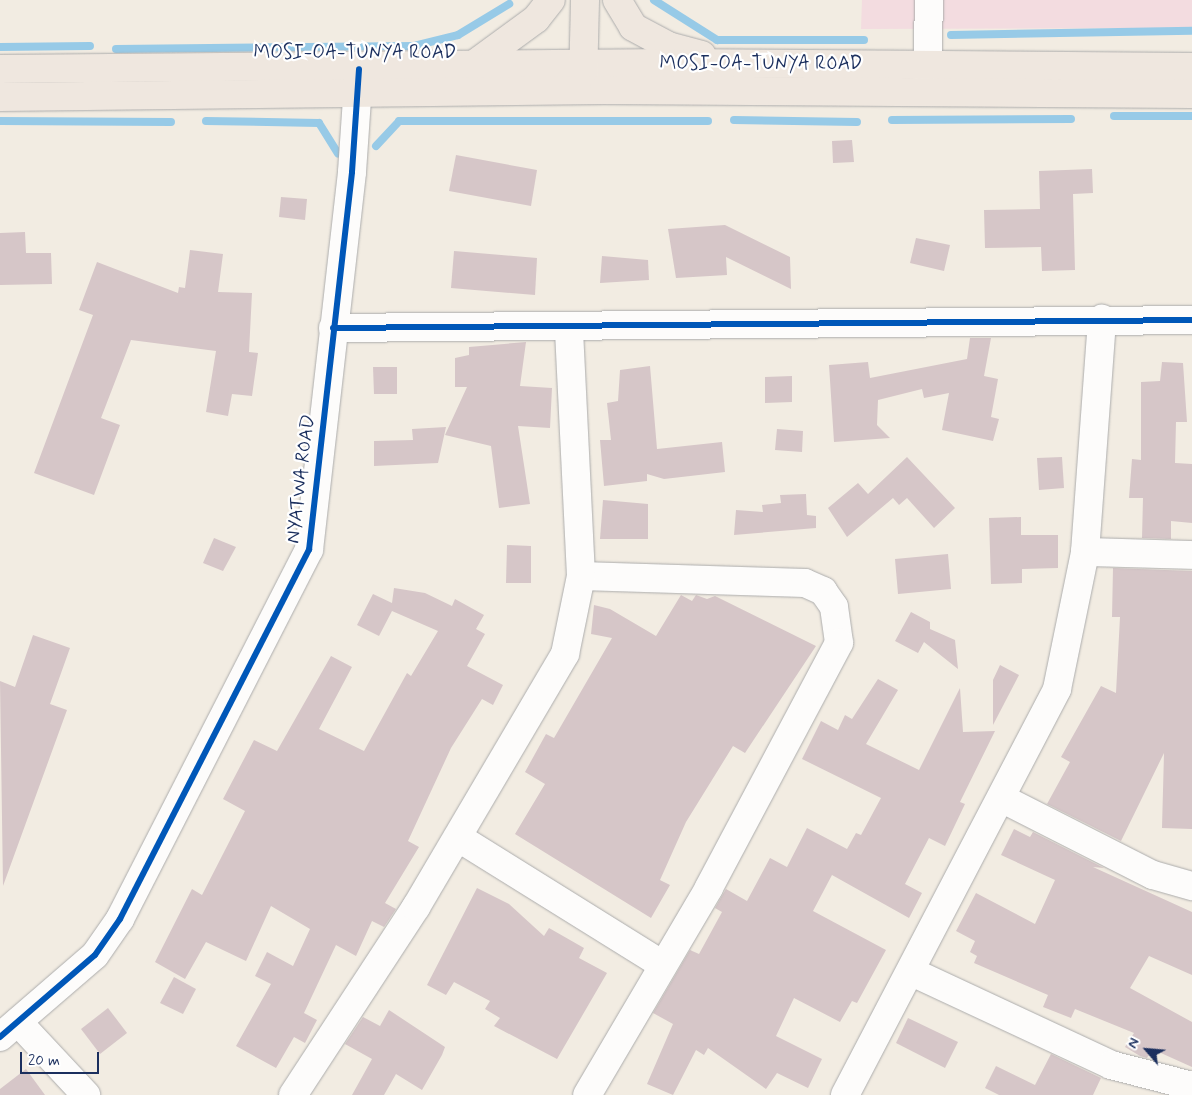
<!DOCTYPE html>
<html>
<head>
<meta charset="utf-8">
<style>
  body { margin:0 }
  #map { position:relative; width:1192px; height:1095px; overflow:hidden; background:#f2ece2; font-family:Mynerve,sans-serif }
  div>[style] { position:absolute }
  [style*='--x'] { left:calc(var(--x)*1px); top:calc(var(--y)*1px); width:calc(var(--w)*1px); rotate:calc(var(--a)*1deg) }
  .built>* { inset:0; background:#f3dce0 }
  .stream>* { height:8px; margin:-4px; padding:0 4px; transform-origin:4px; border-radius:4px; background:#97cae7 }
  .building>* { inset:0; background:#d6c6c8 }
  .roads { filter:drop-shadow(0 0 1px #acacac) drop-shadow(0 0 1px #acacac) }
  .minor>* { height:28px; margin:-14px; padding:0 14px; transform-origin:14px; border-radius:14px; background:#fdfcfb }
  .major>* { height:28px; margin:-14px; padding:0 14px; transform-origin:14px; border-radius:14px; background:#efe7df }
  .cycleway>* { height:6px; margin:-3px; padding:0 3px; transform-origin:3px; border-radius:3px; background:#0057b8 }
  span { translate:-50% -50%; white-space:nowrap; text-align:center; line-height:1.15; -webkit-text-stroke:4.5px #fff; paint-order:stroke }
  .street-label { font-size:19px; color:#1b2f5e }
  .north { position:absolute; left:1122px; top:1025px; width:50px; height:50px; -webkit-text-stroke:4px #fff; paint-order:stroke; rotate:297deg; font-size:14px; font-weight:700; line-height:20px; text-align:center; color:#1b2f5e }
  .north::after { content:''; display:block; margin:auto; width:18px; height:22px; background:#1b2f5e; clip-path:polygon(50% 0,100% 100%,50% 72%,0 100%) }
  .scale { position:absolute; left:20px; top:1052px; width:79px; height:22px; box-sizing:border-box; border:2px solid #1b2f5e; border-top:0; padding-left:6px; font-size:15px; line-height:18px; white-space:nowrap; color:#1b2f5e; -webkit-text-stroke:4px #fff; paint-order:stroke }
</style>
</head>
<body>
<div id="map">
  <div class="built">
    <div style="clip-path:polygon(862px 0,1192px 0,1192px 28px,861px 29px)"></div>
  </div>
  <div class="stream">
    <div style="--x:654;--y:0;--w:75;--a:32.4"></div>
    <div style="--x:717;--y:40;--w:147;--a:0"></div>
    <div style="--x:951;--y:35;--w:241;--a:-1"></div>
    <div style="--x:0;--y:47;--w:90;--a:-0.6"></div>
    <div style="--x:116;--y:49;--w:298;--a:-0.6"></div>
    <div style="--x:414;--y:46;--w:45;--a:-14"></div>
    <div style="--x:458;--y:35;--w:60;--a:-31.3"></div>
    <div style="--x:1114;--y:116;--w:78;--a:0"></div>
    <div style="--x:734;--y:120;--w:123;--a:0.9"></div>
    <div style="--x:892;--y:120;--w:179;--a:-0.3"></div>
    <div style="--x:0;--y:121;--w:171;--a:0.3"></div>
    <div style="--x:206;--y:121;--w:113;--a:1"></div>
    <div style="--x:319;--y:123;--w:36;--a:58"></div>
    <div style="--x:376;--y:146;--w:34;--a:-47"></div>
    <div style="--x:399;--y:121;--w:309;--a:0"></div>
  </div>
  <div class="building">
    <div style="clip-path:polygon(852px 140px,854px 162px,833px 163px,832px 141px)"></div>
    <div style="clip-path:polygon(456px 155px,537px 170px,531px 206px,449px 191px)"></div>
    <div style="clip-path:polygon(1092px 169px,1093px 193px,1073px 194px,1075px 270px,1042px 271px,1041px 247px,985px 248px,984px 210px,1040px 209px,1039px 171px)"></div>
    <div style="clip-path:polygon(281px 197px,307px 199px,305px 220px,279px 217px)"></div>
    <div style="clip-path:polygon(725px 225px,790px 257px,791px 289px,726px 257px,727px 275px,676px 278px,668px 229px)"></div>
    <div style="clip-path:polygon(25px 232px,26px 253px,51px 253px,52px 284px,0 285px,0 233px)"></div>
    <div style="clip-path:polygon(916px 238px,950px 245px,944px 271px,910px 263px)"></div>
    <div style="clip-path:polygon(190px 250px,223px 254px,218px 292px,252px 293px,249px 352px,258px 353px,252px 396px,232px 394px,228px 416px,206px 412px,216px 351px,131px 340px,101px 418px,120px 425px,94px 495px,34px 473px,93px 315px,79px 310px,97px 262px,178px 293px,179px 287px,185px 288px)"></div>
    <div style="clip-path:polygon(454px 251px,537px 258px,535px 295px,451px 288px)"></div>
    <div style="clip-path:polygon(602px 256px,648px 260px,649px 280px,600px 283px)"></div>
    <div style="clip-path:polygon(970px 338px,991px 338px,984px 376px,998px 379px,991px 417px,999px 419px,993px 441px,942px 430px,949px 393px,924px 398px,922px 389px,878px 400px,877px 425px,890px 438px,834px 442px,829px 365px,868px 362px,870px 378px,967px 359px)"></div>
    <div style="clip-path:polygon(526px 342px,520px 386px,552px 388px,550px 428px,518px 426px,530px 504px,499px 508px,491px 446px,445px 435px,467px 387px,455px 387px,455px 358px,469px 355px,469px 347px)"></div>
    <div style="clip-path:polygon(1162px 362px,1183px 363px,1187px 422px,1176px 422px,1175px 463px,1192px 464px,1192px 523px,1171px 521px,1171px 539px,1142px 538px,1143px 498px,1129px 498px,1132px 459px,1141px 460px,1141px 382px,1160px 381px)"></div>
    <div style="clip-path:polygon(650px 366px,657px 449px,722px 442px,725px 472px,664px 479px,647px 474px,647px 481px,604px 486px,600px 440px,611px 440px,607px 403px,618px 401px,620px 370px)"></div>
    <div style="clip-path:polygon(373px 367px,397px 367px,397px 394px,374px 394px)"></div>
    <div style="clip-path:polygon(792px 376px,792px 402px,765px 403px,765px 377px)"></div>
    <div style="clip-path:polygon(446px 427px,438px 463px,374px 466px,374px 441px,413px 440px,412px 429px)"></div>
    <div style="clip-path:polygon(777px 429px,803px 431px,802px 452px,775px 450px)"></div>
    <div style="clip-path:polygon(907px 457px,955px 508px,934px 528px,907px 498px,899px 505px,893px 498px,847px 537px,828px 508px,858px 483px,868px 494px)"></div>
    <div style="clip-path:polygon(1062px 457px,1064px 488px,1039px 490px,1037px 458px)"></div>
    <div style="clip-path:polygon(806px 494px,807px 515px,816px 516px,816px 528px,734px 535px,736px 510px,763px 512px,762px 505px,781px 503px,780px 495px)"></div>
    <div style="clip-path:polygon(603px 500px,648px 504px,648px 539px,600px 539px)"></div>
    <div style="clip-path:polygon(1021px 517px,1021px 535px,1058px 535px,1058px 568px,1022px 569px,1022px 583px,991px 584px,989px 518px)"></div>
    <div style="clip-path:polygon(214px 538px,236px 547px,223px 571px,203px 563px)"></div>
    <div style="clip-path:polygon(507px 545px,531px 546px,531px 583px,506px 583px)"></div>
    <div style="clip-path:polygon(948px 554px,951px 589px,898px 594px,895px 559px)"></div>
    <div style="clip-path:polygon(1113px 568px,1192px 571px,1192px 829px,1162px 828px,1164px 753px,1121px 841px,1047px 804px,1070px 762px,1061px 757px,1101px 686px,1116px 693px,1120px 617px,1112px 617px)"></div>
    <div style="clip-path:polygon(394px 588px,425px 593px,452px 606px,455px 599px,484px 615px,476px 629px,485px 634px,467px 666px,503px 685px,493px 705px,482px 699px,451px 748px,408px 841px,419px 847px,385px 903px,396px 909px,384px 927px,372px 921px,356px 956px,336px 945px,304px 1013px,317px 1020px,305px 1043px,294px 1037px,276px 1068px,236px 1046px,271px 984px,255px 976px,267px 952px,293px 966px,310px 929px,271px 906px,246px 961px,206px 942px,185px 979px,155px 962px,192px 889px,202px 895px,245px 811px,223px 799px,254px 740px,277px 751px,331px 656px,352px 667px,319px 729px,364px 751px,407px 673px,411px 676px,438px 631px,392px 611px,379px 636px,357px 625px,373px 594px,392px 603px)"></div>
    <div style="clip-path:polygon(681px 595px,692px 601px,696px 595px,707px 599px,715px 596px,816px 646px,745px 753px,733px 746px,686px 822px,660px 880px,670px 885px,651px 918px,515px 834px,545px 784px,525px 772px,546px 734px,554px 738px,612px 638px,591px 634px,594px 605px,610px 609px,656px 636px)"></div>
    <div style="clip-path:polygon(911px 612px,930px 622px,930px 629px,955px 640px,958px 669px,924px 642px,918px 653px,895px 641px)"></div>
    <div style="clip-path:polygon(33px 635px,70px 648px,50px 704px,67px 710px,3px 886px,0 681px,15px 687px)"></div>
    <div style="clip-path:polygon(1000px 665px,1019px 675px,993px 725px,993px 680px)"></div>
    <div style="clip-path:polygon(878px 679px,898px 690px,866px 744px,919px 770px,960px 688px,963px 732px,995px 731px,960px 802px,965px 804px,945px 846px,929px 838px,905px 884px,922px 893px,909px 918px,832px 875px,813px 911px,886px 950px,857px 1003px,852px 1001px,840px 1022px,794px 998px,776px 1036px,822px 1059px,808px 1088px,777px 1073px,766px 1089px,708px 1048px,704px 1055px,696px 1050px,673px 1095px,647px 1084px,673px 1024px,653px 1013px,690px 950px,699px 954px,722px 912px,715px 908px,726px 889px,747px 901px,770px 858px,787px 867px,807px 828px,847px 849px,856px 833px,861px 835px,881px 798px,802px 759px,821px 721px,838px 730px,845px 715px,852px 719px)"></div>
    <div style="clip-path:polygon(1014px 829px,1030px 837px,1033px 832px,1104px 868px,1093px 867px,1192px 912px,1192px 975px,1149px 956px,1130px 988px,1192px 1022px,1192px 1067px,1152px 1049px,1147px 1058px,1140px 1056px,1125px 1047px,1134px 1033px,1075px 1009px,1071px 1018px,1043px 1007px,1048px 995px,974px 963px,977px 956px,970px 952px,975px 941px,956px 931px,976px 893px,1035px 924px,1055px 880px,1001px 855px)"></div>
    <div style="clip-path:polygon(477px 888px,509px 904px,544px 936px,549px 928px,584px 948px,579px 958px,607px 973px,557px 1059px,494px 1026px,500px 1018px,485px 1009px,490px 1001px,454px 982px,446px 995px,427px 985px)"></div>
    <div style="clip-path:polygon(174px 977px,196px 989px,183px 1014px,160px 1003px)"></div>
    <div style="clip-path:polygon(108px 1008px,127px 1033px,100px 1054px,81px 1029px)"></div>
    <div style="clip-path:polygon(389px 1010px,445px 1047px,442px 1055px,422px 1090px,396px 1074px,384px 1095px,352px 1095px,372px 1059px,345px 1044px,363px 1017px,380px 1026px)"></div>
    <div style="clip-path:polygon(908px 1018px,958px 1042px,945px 1068px,896px 1043px)"></div>
    <div style="clip-path:polygon(1051px 1054px,1101px 1078px,1093px 1095px,999px 1095px,985px 1088px,996px 1066px,1035px 1085px)"></div>
    <div style="clip-path:polygon(26px 1069px,45px 1095px,0 1095px,0 1089px)"></div>
  </div>
  <div class="roads">
    <div class="minor">
      <div style="--x:927;--y:88;--w:88;--a:-88.7"></div>
      <div style="--x:333;--y:328;--w:859;--a:-0.53"></div>
      <div style="--x:1085;--y:552;--w:107;--a:1.6"></div>
      <div style="--x:581;--y:576;--w:224;--a:1.8"></div>
      <div style="--x:805;--y:583;--w:20;--a:24"></div>
      <div style="--x:823;--y:591;--w:19;--a:55"></div>
      <div style="--x:834;--y:607;--w:36;--a:82"></div>
      <div style="--x:839;--y:643;--w:277;--a:118"></div>
      <div style="--x:709;--y:888;--w:240;--a:120.5"></div>
      <div style="--x:1001;--y:798;--w:170;--a:26.9"></div>
      <div style="--x:1153;--y:875;--w:41;--a:15.8"></div>
      <div style="--x:459;--y:838;--w:240;--a:31.9"></div>
      <div style="--x:912;--y:972;--w:220;--a:25"></div>
      <div style="--x:1111;--y:1065;--w:84;--a:14.5"></div>
      <div style="--x:18;--y:1022;--w:100;--a:47"></div>
      <div style="--x:0;--y:1037;--w:125;--a:-40.8"></div>
      <div style="--x:95;--y:955;--w:44;--a:-55.2"></div>
      <div style="--x:120;--y:919;--w:415;--a:-62.9"></div>
      <div style="--x:309;--y:550;--w:380;--a:-83.5"></div>
      <div style="--x:352;--y:172;--w:103;--a:-86.1"></div>
      <div style="--x:293;--y:1095;--w:225;--a:-56.8"></div>
      <div style="--x:416;--y:907;--w:294;--a:-59.5"></div>
      <div style="--x:565;--y:654;--w:80;--a:-78.4"></div>
      <div style="--x:581;--y:576;--w:249;--a:-92.8"></div>
      <div style="--x:845;--y:1095;--w:458;--a:-62.4"></div>
      <div style="--x:1057;--y:689;--w:140;--a:-78.4"></div>
      <div style="--x:1085;--y:552;--w:234;--a:-85.8"></div>
    </div>
    <div class="major">
      <div style="--x:617;--y:0;--w:31;--a:59"></div>
      <div style="--x:633;--y:27;--w:40;--a:28"></div>
      <div style="--x:668;--y:46;--w:35;--a:15"></div>
      <div style="--x:469;--y:68;--w:83;--a:-36.2"></div>
      <div style="--x:536;--y:19;--w:24;--a:-52"></div>
      <div style="--x:0;--y:69;--w:675;--a:-0.51"></div>
      <div style="--x:675;--y:63;--w:517;--a:0.44"></div>
      <div style="--x:583;--y:83;--w:83;--a:-88.6"></div>
      <div style="--x:0;--y:97;--w:604;--a:-0.66"></div>
      <div style="--x:604;--y:90;--w:588;--a:0.39"></div>
    </div>
  </div>
  <div class="cycleway">
    <div style="--x:333;--y:328;--w:859;--a:-0.53"></div>
    <div style="--x:0;--y:1037;--w:125;--a:-40.8"></div>
    <div style="--x:95;--y:955;--w:44;--a:-55.2"></div>
    <div style="--x:120;--y:919;--w:415;--a:-62.9"></div>
    <div style="--x:309;--y:550;--w:380;--a:-83.5"></div>
    <div style="--x:352;--y:172;--w:103;--a:-86.1"></div>
  </div>
  <div class="street-label">
    <span style="left:355px;top:53px">MOSI-OA-TUNYA ROAD</span>
    <span style="left:761px;top:64px">MOSI-OA-TUNYA ROAD</span>
    <span style="left:301px;top:479px;rotate:-83deg">NYATWA ROAD</span>
  </div>
  <div class="north">N</div>
  <div class="scale">20 m</div>
</div>
</body>
</html>
